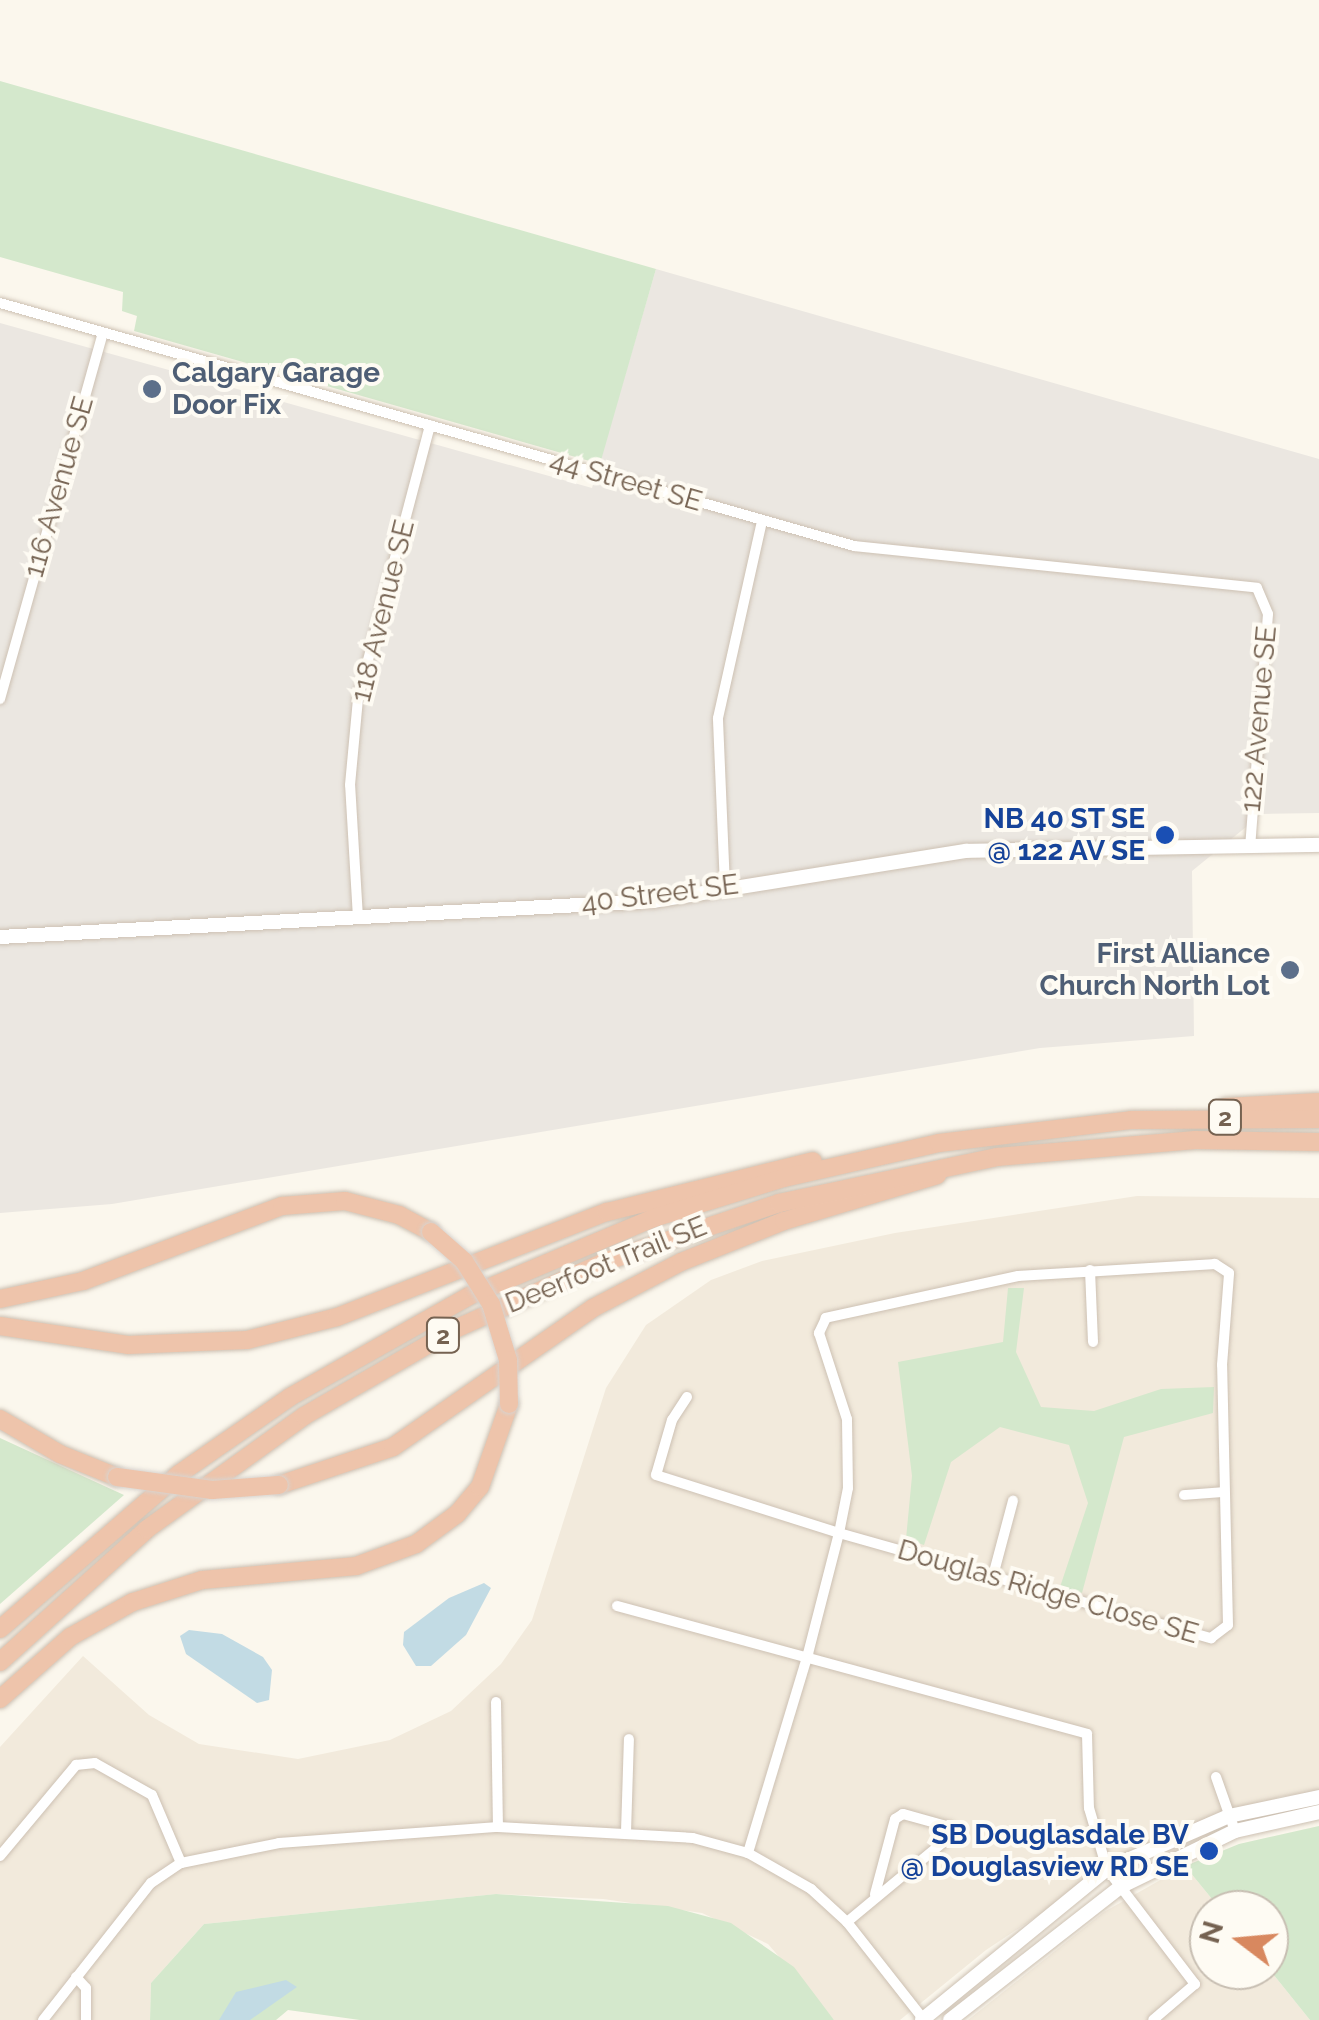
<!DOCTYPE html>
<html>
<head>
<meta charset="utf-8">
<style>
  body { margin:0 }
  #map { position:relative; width:1319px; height:2020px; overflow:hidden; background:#fbf7ed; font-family:Raleway,sans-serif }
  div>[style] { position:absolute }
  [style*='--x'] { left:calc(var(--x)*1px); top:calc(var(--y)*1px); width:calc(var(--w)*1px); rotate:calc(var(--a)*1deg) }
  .residential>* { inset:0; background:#f2eadc }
  .industrial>* { inset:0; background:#ebe7e1 }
  .green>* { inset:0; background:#d4e8cc }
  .water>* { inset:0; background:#c2dbe4 }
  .roads { filter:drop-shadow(0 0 2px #cdc1b3) drop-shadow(0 0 2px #cdc1b3) }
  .street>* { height:10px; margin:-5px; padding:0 5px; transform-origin:5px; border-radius:5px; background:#fff }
  .secondary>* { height:14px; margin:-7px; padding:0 7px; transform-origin:7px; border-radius:7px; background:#fff }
  .highway>* { height:18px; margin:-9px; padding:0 9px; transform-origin:9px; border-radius:9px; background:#eec4ab }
  .bridges { filter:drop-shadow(0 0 2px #d8d3ce) drop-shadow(0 0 2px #d8d3ce) }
  .highway-bridge>* { height:18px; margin:-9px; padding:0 9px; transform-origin:9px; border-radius:9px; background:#eec4ab }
  .dots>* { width:28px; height:28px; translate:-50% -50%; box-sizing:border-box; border:5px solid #fefbf3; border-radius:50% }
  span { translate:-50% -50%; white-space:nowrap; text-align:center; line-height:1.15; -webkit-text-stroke:8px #fefbf3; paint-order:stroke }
  .shield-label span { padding:2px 8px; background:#fefbf3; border:2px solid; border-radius:8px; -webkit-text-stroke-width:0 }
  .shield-label { font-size:25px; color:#756251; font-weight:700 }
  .service-label { font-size:28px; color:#4e5e75; font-weight:700 }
  .left { translate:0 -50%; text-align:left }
  .right { translate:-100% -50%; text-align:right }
  .street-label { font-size:28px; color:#756251 }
  .transit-label { font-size:28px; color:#164399; font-weight:700 }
  .north { position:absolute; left:1189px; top:1890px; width:100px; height:100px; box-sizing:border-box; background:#fefbf3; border:2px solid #c7beb2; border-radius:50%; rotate:286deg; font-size:28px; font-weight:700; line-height:40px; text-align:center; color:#756251 }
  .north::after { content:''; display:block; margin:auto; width:35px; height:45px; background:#d8885f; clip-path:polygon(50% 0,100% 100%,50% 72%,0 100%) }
</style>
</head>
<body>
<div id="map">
  <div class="residential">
    <div style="clip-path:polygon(1137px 1196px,1319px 1198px,1319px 1791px,1279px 1797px,1134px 1852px,986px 1950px,900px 2020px,834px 2020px,768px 1944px,702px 1913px,603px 1899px,496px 1894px,204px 1924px,151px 1983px,150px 2020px,0 2020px,0 1747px,83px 1656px,149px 1715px,199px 1744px,298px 1759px,390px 1740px,451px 1711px,501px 1664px,532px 1620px,606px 1388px,646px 1325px,711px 1280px,762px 1261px,895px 1233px)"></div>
    <div style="clip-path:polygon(1185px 1866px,1221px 1910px,1209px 1910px,1209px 1970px,1269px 1969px,1310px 2020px,968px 2020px,1104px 1912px)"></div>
  </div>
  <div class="industrial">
    <div style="clip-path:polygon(656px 269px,1319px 459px,1319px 813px,1262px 814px,1192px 871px,1194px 1036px,1040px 1048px,112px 1204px,0 1213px,0 323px,592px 488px)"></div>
  </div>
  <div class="green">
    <div style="clip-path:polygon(0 81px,656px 269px,600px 464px,134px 331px,137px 316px,122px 311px,123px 292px,0 257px)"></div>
    <div style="clip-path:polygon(1008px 1288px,1024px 1288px,1016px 1352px,1041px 1407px,1094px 1411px,1161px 1389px,1214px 1387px,1213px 1413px,1124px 1437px,1082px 1593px,1060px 1587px,1088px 1503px,1069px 1445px,1000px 1427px,951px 1462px,924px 1545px,906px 1539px,912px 1476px,898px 1362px,1003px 1342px)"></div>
    <div style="clip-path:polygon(0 1438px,124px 1495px,0 1604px)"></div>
    <div style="clip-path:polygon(1319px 1826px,1319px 2020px,1310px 2020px,1269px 1969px,1269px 1910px,1221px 1910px,1185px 1866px,1239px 1844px)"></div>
    <div style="clip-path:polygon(496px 1894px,668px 1906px,731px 1923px,794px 1967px,834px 2020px,360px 2020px,288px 2010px,276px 2020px,150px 2020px,151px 1983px,204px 1924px)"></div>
  </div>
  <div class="water">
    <div style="clip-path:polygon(484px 1583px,491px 1588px,466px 1635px,431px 1666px,416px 1666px,403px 1645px,404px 1632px,449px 1598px)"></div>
    <div style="clip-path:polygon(189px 1630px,222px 1634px,263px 1657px,272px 1670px,269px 1700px,257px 1703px,186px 1654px,180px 1636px)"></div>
    <div style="clip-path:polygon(286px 1980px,297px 1987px,250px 2020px,219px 2020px,236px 1992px)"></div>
  </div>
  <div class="roads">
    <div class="street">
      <div style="--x:0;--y:303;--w:888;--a:15.88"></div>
      <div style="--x:854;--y:546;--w:405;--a:5.9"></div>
      <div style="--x:1257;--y:588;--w:28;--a:67"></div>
      <div style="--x:1268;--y:614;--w:234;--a:94.4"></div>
      <div style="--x:0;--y:699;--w:380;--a:-74.3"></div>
      <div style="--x:725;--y:887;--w:169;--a:-92.4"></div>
      <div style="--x:718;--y:718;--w:202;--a:-77.4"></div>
      <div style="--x:358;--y:918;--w:133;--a:-93.4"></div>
      <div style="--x:350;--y:785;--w:87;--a:-84.7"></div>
      <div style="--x:358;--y:698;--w:282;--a:-75.2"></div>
      <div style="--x:1090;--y:1270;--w:72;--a:87.6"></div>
      <div style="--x:687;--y:1397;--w:27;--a:123"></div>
      <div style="--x:672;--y:1420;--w:57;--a:106.2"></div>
      <div style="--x:656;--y:1475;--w:192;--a:17.6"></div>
      <div style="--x:839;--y:1533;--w:387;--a:15.8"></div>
      <div style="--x:1211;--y:1638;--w:21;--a:-37"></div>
      <div style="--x:1228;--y:1625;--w:260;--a:-91.3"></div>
      <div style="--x:1222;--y:1365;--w:92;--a:-85.6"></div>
      <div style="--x:1229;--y:1273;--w:17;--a:-147"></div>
      <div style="--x:1215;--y:1264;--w:197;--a:176.5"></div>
      <div style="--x:1018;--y:1276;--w:197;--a:167.7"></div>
      <div style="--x:826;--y:1318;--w:17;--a:115"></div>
      <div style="--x:819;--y:1333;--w:90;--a:72"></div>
      <div style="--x:847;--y:1419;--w:69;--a:89.2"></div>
      <div style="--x:848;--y:1488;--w:46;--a:101.3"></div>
      <div style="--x:839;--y:1533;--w:125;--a:104.4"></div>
      <div style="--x:808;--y:1654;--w:208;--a:106.8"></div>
      <div style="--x:1184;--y:1495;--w:40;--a:-4.3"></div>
      <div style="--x:993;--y:1576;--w:78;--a:-75.1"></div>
      <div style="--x:617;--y:1606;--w:487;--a:15.2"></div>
      <div style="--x:1087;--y:1734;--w:74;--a:88.5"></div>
      <div style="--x:1089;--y:1808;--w:64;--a:73.6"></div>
      <div style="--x:1107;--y:1869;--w:145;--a:52.6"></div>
      <div style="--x:1195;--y:1984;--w:55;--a:139.4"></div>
      <div style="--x:496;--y:1702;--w:125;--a:89.1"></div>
      <div style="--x:1216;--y:1777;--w:57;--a:70.6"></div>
      <div style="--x:626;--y:1832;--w:93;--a:-88.2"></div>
      <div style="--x:0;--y:1856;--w:119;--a:-50.1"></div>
      <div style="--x:76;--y:1765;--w:19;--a:-6"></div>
      <div style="--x:95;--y:1763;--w:65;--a:29.3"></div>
      <div style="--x:152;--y:1795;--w:74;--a:66.9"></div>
      <div style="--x:847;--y:1922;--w:138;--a:-39.7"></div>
      <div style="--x:953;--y:1834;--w:8;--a:-113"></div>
      <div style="--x:950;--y:1827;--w:49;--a:-164.5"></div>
      <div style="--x:903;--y:1814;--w:9;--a:148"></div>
      <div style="--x:895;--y:1819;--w:78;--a:104.9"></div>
      <div style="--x:76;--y:1977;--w:15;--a:48"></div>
      <div style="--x:86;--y:1988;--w:32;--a:90"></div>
      <div style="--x:43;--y:2020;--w:174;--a:-51.8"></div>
      <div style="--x:151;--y:1883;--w:36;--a:-34"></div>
      <div style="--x:181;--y:1863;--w:100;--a:-11.5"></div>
      <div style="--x:279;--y:1843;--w:220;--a:-4.2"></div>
      <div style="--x:498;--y:1827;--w:195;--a:3.2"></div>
      <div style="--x:693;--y:1838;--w:57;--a:15.3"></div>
      <div style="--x:748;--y:1853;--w:73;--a:29.7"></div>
      <div style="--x:811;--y:1889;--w:49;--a:42.5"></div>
      <div style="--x:847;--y:1922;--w:125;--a:51.8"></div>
    </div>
    <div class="secondary">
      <div style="--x:0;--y:937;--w:654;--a:-3.16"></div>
      <div style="--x:653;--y:901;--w:317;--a:-9.1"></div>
      <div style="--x:966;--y:851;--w:353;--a:-1"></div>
      <div style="--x:922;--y:2020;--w:239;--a:-39.2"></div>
      <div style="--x:1107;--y:1869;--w:133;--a:-23.5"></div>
      <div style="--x:1229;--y:1816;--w:92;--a:-11.9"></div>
      <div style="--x:950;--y:2020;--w:216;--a:-38"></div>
      <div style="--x:1120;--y:1887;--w:128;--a:-26"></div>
      <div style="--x:1235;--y:1831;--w:86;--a:-12.7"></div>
    </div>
    <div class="highway">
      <div style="--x:1225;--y:1107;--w:94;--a:-3"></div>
      <div style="--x:0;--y:1299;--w:85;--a:-12.2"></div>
      <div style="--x:83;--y:1281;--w:213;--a:-20.7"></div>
      <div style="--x:282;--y:1206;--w:63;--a:-4.5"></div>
      <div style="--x:345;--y:1201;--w:56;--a:14.5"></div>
      <div style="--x:399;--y:1215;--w:36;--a:28"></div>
      <div style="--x:0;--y:1326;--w:129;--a:8.4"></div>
      <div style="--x:128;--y:1345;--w:119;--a:-2.4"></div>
      <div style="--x:247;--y:1340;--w:93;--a:-14.3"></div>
      <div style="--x:337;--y:1317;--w:290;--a:-21.3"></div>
      <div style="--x:607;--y:1212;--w:212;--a:-13.9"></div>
      <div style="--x:0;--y:1419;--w:69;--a:30.3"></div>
      <div style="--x:60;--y:1454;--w:61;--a:22"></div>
      <div style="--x:279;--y:1485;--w:120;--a:-18.4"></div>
      <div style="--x:393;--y:1447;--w:244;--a:-34.8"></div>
      <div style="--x:593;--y:1308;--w:99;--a:-27.6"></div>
      <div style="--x:681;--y:1262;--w:111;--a:-21.7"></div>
      <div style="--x:784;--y:1221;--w:160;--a:-16.7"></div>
      <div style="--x:0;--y:1629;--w:237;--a:-40.9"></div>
      <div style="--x:179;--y:1474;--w:135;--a:-34.7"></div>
      <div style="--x:290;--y:1397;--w:206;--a:-29.4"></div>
      <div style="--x:469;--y:1296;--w:201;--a:-22.9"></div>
      <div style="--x:654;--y:1218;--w:136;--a:-17.1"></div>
      <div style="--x:784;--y:1178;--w:159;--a:-12.7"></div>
      <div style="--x:939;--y:1143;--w:193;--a:-6.8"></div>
      <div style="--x:1131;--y:1120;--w:188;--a:-0.3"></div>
      <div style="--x:0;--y:1662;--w:198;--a:-42.1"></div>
      <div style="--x:147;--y:1529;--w:193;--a:-35.7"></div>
      <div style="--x:304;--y:1416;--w:174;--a:-29.9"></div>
      <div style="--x:455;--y:1329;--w:163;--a:-24.2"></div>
      <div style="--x:604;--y:1262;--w:185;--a:-18.6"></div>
      <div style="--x:779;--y:1203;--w:223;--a:-11.9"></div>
      <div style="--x:997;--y:1157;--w:199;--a:-4.9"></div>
      <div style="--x:1195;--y:1140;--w:124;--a:0.9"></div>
      <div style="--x:0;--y:1699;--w:94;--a:-41.5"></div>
      <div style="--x:70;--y:1637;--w:72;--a:-29.1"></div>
      <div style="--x:133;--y:1602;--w:72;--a:-17.7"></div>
      <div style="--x:202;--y:1580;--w:155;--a:-5.2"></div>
      <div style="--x:356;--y:1566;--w:64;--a:-20.1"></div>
      <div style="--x:416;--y:1544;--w:51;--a:-36.2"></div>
      <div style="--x:457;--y:1514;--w:35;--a:-50"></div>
      <div style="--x:480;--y:1487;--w:88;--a:-70.7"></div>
    </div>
  </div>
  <div class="bridges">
    <div class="highway-bridge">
      <div style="--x:431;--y:1232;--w:44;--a:41.3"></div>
      <div style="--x:464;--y:1261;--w:51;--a:57.9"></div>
      <div style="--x:491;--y:1304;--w:59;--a:73.1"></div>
      <div style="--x:508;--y:1360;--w:44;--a:88.7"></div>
      <div style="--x:117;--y:1477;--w:96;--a:7.8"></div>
      <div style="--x:212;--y:1490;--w:67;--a:-4.3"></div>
    </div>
  </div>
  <div class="dots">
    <div style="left:152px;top:389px;background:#5c6f8a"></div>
    <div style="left:1165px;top:835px;background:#1a4fb4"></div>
    <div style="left:1290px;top:970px;background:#5c6f8a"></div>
    <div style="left:1209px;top:1851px;background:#1a4fb4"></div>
  </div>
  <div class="shield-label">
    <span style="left:1225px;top:1117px">2</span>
    <span style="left:443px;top:1335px">2</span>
  </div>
  <div class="service-label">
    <span class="left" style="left:172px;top:389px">Calgary Garage<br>Door Fix</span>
    <span class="right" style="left:1270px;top:970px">First Alliance<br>Church North Lot</span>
  </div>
  <div class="street-label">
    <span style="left:626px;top:481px;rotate:16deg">44 Street SE</span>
    <span style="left:59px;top:487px;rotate:-74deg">116 Avenue SE</span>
    <span style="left:383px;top:611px;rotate:-76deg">118 Avenue SE</span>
    <span style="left:1259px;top:719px;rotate:-85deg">122 Avenue SE</span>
    <span style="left:660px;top:894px;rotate:-7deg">40 Street SE</span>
    <span style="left:606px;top:1265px;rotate:-22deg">Deerfoot Trail SE</span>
    <span style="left:1048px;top:1592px;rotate:16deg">Douglas Ridge Close SE</span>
  </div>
  <div class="transit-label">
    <span class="right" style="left:1145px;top:835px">NB 40 ST SE<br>@ 122 AV SE</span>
    <span class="right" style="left:1189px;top:1851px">SB Douglasdale BV<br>@ Douglasview RD SE</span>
  </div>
  <div class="north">N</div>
</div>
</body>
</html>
